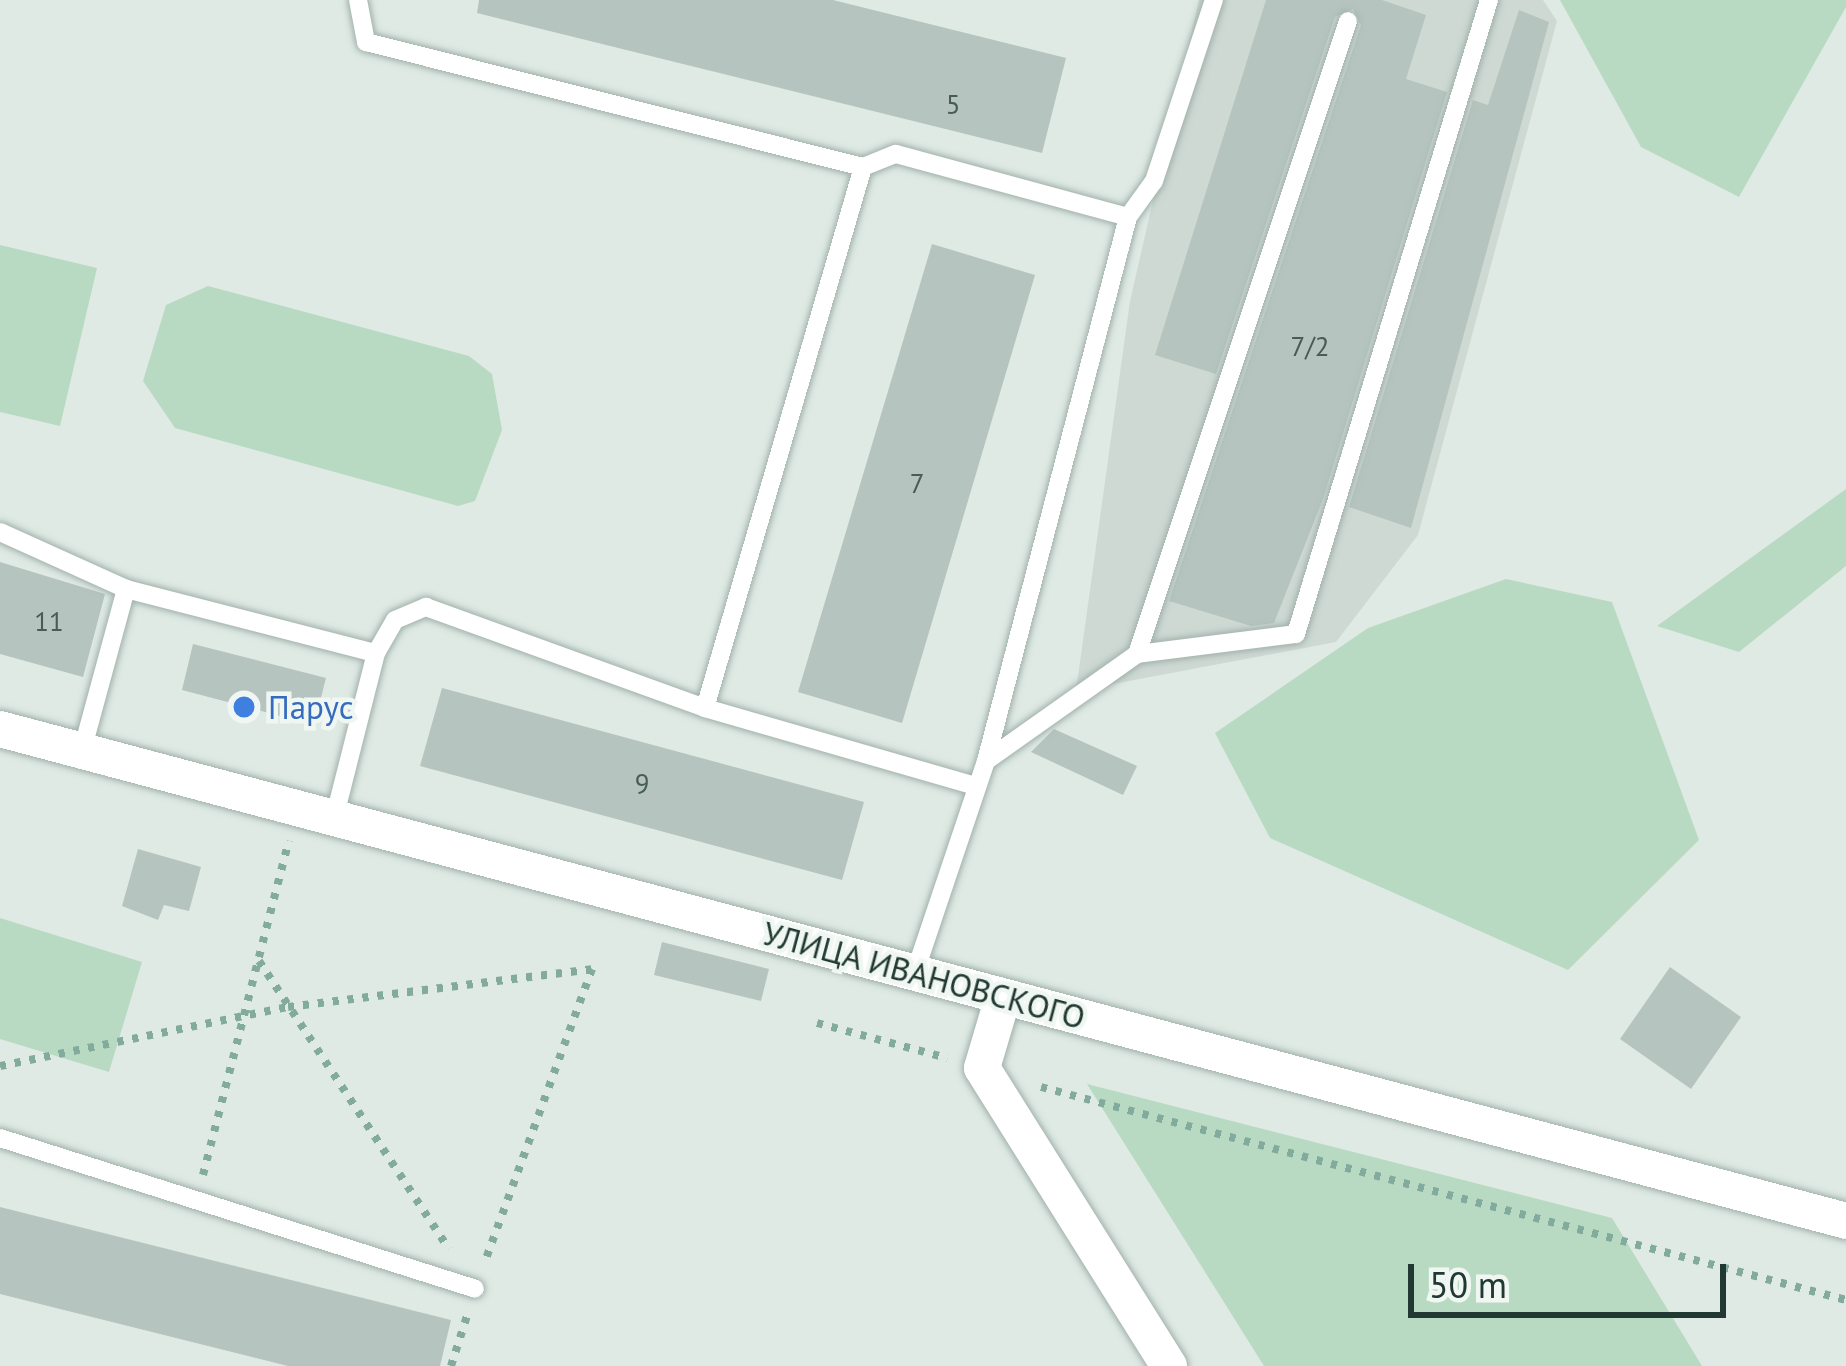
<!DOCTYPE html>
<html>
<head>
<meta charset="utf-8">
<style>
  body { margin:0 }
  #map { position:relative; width:1846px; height:1366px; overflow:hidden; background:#dfeae5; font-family:"PT Sans",sans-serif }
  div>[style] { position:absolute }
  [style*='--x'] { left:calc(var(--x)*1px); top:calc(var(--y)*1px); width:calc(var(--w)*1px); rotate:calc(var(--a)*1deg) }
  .built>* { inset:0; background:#ced9d4 }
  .green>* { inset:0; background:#b9dac2 }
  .building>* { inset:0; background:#b5c4be }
  .path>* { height:8px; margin-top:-4px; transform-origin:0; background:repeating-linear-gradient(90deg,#82ab9e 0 6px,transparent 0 15px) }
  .roads { filter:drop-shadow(0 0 3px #a2b1ac) drop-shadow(0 0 3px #a2b1ac) }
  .lane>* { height:18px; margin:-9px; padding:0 9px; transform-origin:9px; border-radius:9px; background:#fff }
  .street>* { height:36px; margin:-18px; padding:0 18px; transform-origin:18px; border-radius:18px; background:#fff }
  .secondary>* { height:36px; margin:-18px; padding:0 18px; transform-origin:18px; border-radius:18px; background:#fff }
  .dots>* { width:33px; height:33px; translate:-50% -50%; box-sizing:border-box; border:6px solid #f0f7f3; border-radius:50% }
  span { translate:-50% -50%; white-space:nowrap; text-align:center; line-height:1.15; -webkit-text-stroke:9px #f0f7f3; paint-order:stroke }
  .number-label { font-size:27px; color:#465c55 }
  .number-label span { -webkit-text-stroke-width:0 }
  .shop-label { font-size:33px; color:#366cbe }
  .left { translate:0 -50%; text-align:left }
  .street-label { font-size:33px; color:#213932 }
  .scale { position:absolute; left:1408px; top:1264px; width:318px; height:54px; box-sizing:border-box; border:6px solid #213932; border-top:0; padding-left:15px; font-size:36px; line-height:42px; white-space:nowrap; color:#213932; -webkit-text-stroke:9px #f0f7f3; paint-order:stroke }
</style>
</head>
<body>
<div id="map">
  <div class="built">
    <div style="clip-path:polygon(1199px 0,1543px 0,1557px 21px,1418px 535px,1336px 642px,1076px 691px,1130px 301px)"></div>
  </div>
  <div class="green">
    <div style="clip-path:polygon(1560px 0,1846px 0,1846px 7px,1739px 197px,1641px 147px)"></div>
    <div style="clip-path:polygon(0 245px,97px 268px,60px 426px,0 412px)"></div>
    <div style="clip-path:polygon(208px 286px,469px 356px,492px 374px,502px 430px,475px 501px,458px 506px,175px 428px,143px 381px,166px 305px)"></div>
    <div style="clip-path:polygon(1846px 489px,1846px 566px,1739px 652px,1657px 626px)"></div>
    <div style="clip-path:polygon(1506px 579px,1612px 602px,1699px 840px,1568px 970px,1270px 838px,1215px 733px,1368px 628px)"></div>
    <div style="clip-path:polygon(0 918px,142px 962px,109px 1072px,0 1039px)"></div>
    <div style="clip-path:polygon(1087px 1084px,1612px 1218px,1702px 1366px,1264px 1366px)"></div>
  </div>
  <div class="building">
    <div style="clip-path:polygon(479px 0,833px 0,1066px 58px,1042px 153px,477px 13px)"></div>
    <div style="clip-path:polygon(1266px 0,1382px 0,1426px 15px,1406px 79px,1447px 92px,1323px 499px,1274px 623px,1251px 626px,1169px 601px,1361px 25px,1353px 9px,1335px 17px,1216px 374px,1155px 355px)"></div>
    <div style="clip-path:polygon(1519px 10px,1549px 22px,1411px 528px,1349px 507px,1473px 100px,1488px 105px)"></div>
    <div style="clip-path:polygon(932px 244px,1035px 275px,902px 723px,798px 692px)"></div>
    <div style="clip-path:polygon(0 562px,105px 594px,83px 677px,0 654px)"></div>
    <div style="clip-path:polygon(193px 644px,326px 678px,314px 725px,182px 690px)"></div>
    <div style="clip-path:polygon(442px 688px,864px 802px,842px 880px,420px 766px)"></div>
    <div style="clip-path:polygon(1054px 729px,1137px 766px,1123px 795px,1031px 752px)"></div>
    <div style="clip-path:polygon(138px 849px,201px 867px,189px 911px,164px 905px,158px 920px,122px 906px)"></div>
    <div style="clip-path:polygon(662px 942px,769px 969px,761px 1001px,654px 975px)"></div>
    <div style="clip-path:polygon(1670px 967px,1741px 1017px,1691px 1089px,1620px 1039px)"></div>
    <div style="clip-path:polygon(0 1207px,451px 1320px,440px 1366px,288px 1366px,0 1294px)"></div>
  </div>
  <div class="path">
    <div style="--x:259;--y:961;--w:345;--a:56.6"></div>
    <div style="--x:817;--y:1023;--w:135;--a:15.1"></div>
    <div style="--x:0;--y:1066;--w:294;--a:-11.6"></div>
    <div style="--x:288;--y:1007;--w:306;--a:-7.1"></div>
    <div style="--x:592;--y:969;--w:312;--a:110.1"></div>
    <div style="--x:1041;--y:1087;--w:833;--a:14.82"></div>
    <div style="--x:203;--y:1175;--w:345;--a:-75.6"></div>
    <div style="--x:451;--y:1366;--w:52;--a:-72.3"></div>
  </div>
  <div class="roads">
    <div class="lane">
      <div style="--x:358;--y:0;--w:43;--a:79.2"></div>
      <div style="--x:366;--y:42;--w:512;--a:14.12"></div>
      <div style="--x:0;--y:532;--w:138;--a:24.3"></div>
      <div style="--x:126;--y:589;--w:258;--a:14.4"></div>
      <div style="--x:376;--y:653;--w:38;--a:-60"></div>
      <div style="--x:395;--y:620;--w:34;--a:-23"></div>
      <div style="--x:426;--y:607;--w:297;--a:19.9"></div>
      <div style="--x:705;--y:708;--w:282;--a:16.1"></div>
      <div style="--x:1137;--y:654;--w:667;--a:-71.57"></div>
      <div style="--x:705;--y:708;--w:564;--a:-73.72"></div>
      <div style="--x:863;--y:167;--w:35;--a:-22"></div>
      <div style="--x:896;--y:154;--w:240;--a:15.2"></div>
      <div style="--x:1128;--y:217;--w:44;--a:-54.2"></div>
      <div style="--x:1154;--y:181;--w:191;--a:-71.7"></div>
      <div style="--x:82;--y:751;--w:168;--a:-74.8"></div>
      <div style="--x:986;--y:761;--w:185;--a:-35.3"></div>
      <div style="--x:1137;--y:654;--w:160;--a:-7.2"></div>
      <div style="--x:1296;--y:634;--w:663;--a:-73.07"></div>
      <div style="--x:335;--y:815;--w:167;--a:-75.8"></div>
      <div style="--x:915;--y:972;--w:223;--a:-71.4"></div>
      <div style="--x:986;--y:761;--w:562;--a:-75.37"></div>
      <div style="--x:0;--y:1138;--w:498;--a:17.6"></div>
    </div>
    <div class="street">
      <div style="--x:1003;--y:997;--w:74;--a:106.5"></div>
      <div style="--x:982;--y:1068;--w:352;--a:57.9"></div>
    </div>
    <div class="secondary">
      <div style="--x:0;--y:729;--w:1910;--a:14.92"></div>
    </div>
  </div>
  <div class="dots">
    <div style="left:244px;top:707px;background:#3f7fe0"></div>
  </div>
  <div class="number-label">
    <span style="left:953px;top:105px">5</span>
    <span style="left:1310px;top:347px">7/2</span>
    <span style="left:917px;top:484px">7</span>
    <span style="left:49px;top:622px">11</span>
    <span style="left:642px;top:784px">9</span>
  </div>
  <div class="shop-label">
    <span class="left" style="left:268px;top:707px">Парус</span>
  </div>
  <div class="street-label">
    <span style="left:924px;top:975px;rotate:15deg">УЛИЦА ИВАНОВСКОГО</span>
  </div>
  <div class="scale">50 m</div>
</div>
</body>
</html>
